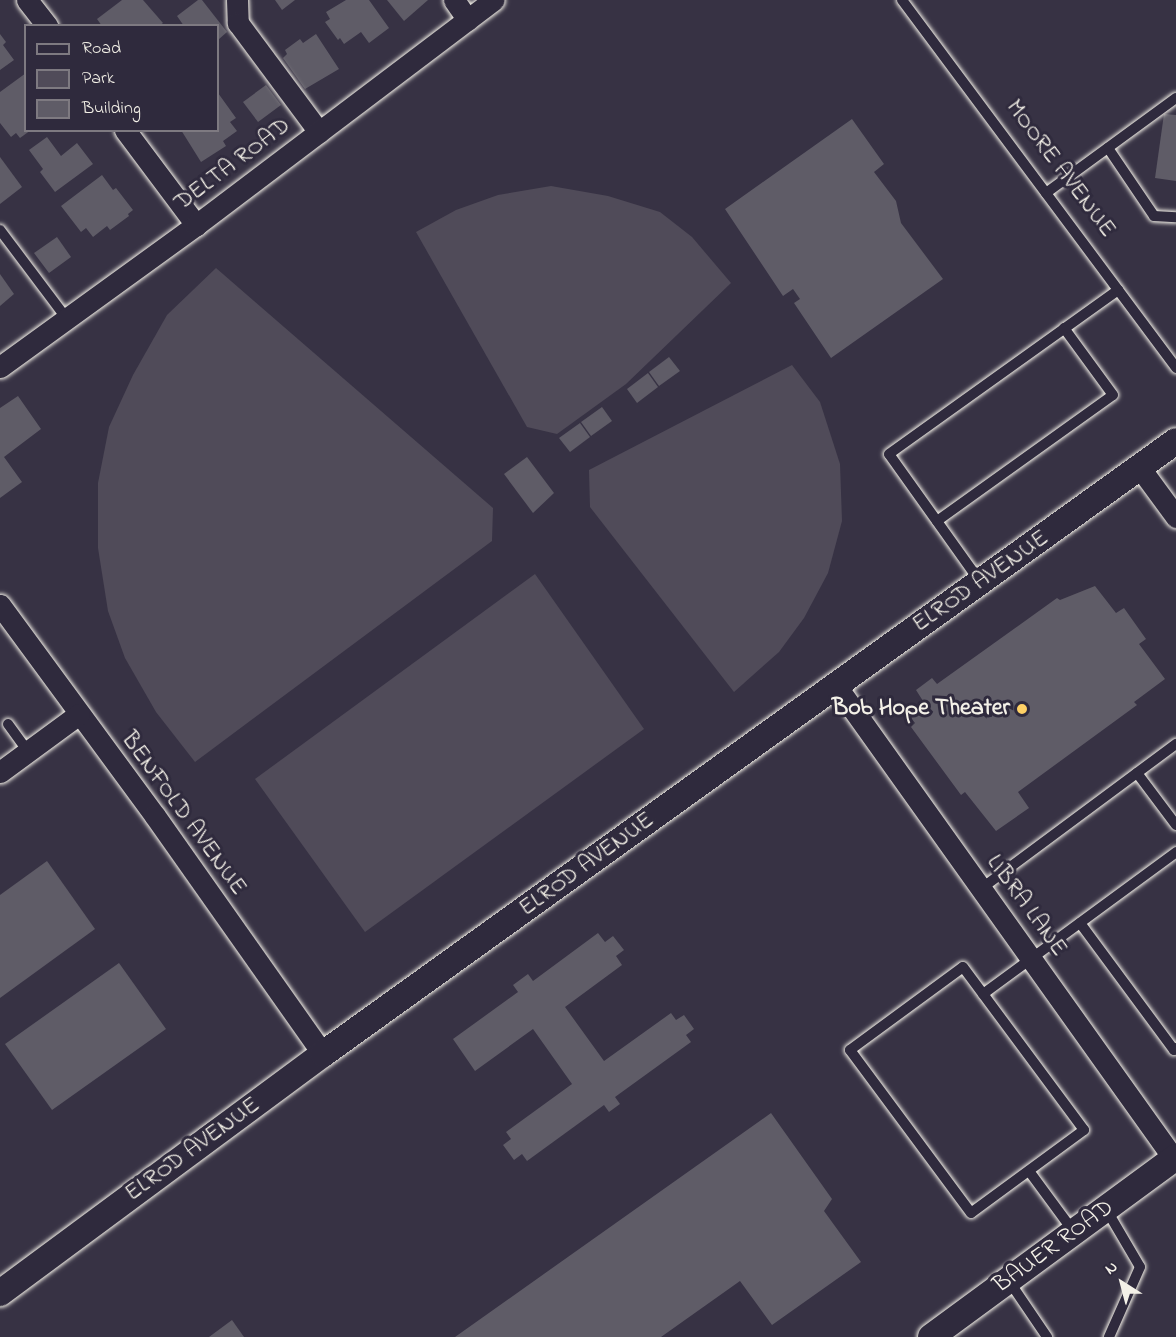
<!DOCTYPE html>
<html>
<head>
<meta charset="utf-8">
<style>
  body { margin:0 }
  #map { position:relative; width:1176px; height:1337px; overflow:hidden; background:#373244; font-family:"Indie Flower",sans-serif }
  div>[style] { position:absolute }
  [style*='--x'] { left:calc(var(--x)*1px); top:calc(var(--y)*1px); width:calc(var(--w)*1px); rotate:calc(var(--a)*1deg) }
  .green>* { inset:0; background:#504b59 }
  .building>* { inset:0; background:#5f5c67 }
  .roads { filter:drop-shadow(0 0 2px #f4f1e8) drop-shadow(0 0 2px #f4f1e8) }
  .service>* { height:10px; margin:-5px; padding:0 5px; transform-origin:5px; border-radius:5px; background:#2f2a3d }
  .minor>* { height:21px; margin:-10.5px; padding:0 10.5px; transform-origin:10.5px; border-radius:10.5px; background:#2f2a3d }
  .tertiary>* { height:26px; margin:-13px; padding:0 13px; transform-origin:13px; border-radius:13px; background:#2f2a3d }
  .dots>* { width:16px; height:16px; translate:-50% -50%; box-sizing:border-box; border:3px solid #2f2a3d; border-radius:50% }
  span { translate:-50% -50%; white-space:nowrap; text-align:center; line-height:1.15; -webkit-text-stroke:6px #2f2a3d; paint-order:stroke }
  .street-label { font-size:24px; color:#f4f1e8 }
  .poi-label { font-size:24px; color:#f4f1e8; font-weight:700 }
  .right { translate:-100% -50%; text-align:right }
  .legend { position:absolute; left:24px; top:24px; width:195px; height:108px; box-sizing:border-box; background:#2f2a3d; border:2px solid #7e7a81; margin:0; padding:8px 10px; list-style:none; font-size:18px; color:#f4f1e8 }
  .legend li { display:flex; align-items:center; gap:12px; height:30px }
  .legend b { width:30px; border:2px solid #7e7a81 }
  .north { position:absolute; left:1092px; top:1253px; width:60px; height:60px; -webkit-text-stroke:4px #2f2a3d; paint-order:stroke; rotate:324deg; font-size:16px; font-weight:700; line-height:24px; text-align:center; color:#f4f1e8 }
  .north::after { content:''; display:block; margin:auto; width:21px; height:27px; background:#f4f1e8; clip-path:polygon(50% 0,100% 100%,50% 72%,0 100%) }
</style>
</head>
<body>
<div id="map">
  <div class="green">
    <div style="clip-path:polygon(551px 186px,608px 196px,660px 212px,692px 237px,731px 283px,626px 384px,557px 434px,527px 427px,416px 232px,456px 210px,498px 195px)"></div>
    <div style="clip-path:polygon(216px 268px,493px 508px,492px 541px,195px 762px,156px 712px,125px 658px,108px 611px,98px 548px,98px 483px,109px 427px,133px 375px,167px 315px)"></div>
    <div style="clip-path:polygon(792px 365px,820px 402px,840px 464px,842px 521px,828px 573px,804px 618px,779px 652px,734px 692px,590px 507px,589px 470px)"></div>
    <div style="clip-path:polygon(535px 574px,644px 729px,365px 932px,255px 779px)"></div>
  </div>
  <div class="building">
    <div style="clip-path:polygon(122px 0,143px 0,163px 23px,159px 26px,102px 26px,97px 19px)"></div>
    <div style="clip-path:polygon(198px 0,202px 0,227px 32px,218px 40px,218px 26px,184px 26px,177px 16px)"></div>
    <div style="clip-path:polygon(275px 0,295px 0,282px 10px)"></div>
    <div style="clip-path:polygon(346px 0,369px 0,389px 28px,369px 43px,361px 32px,344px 44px,340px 38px,338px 40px,325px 22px,330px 19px,326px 12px)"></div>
    <div style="clip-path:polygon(387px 0,428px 0,404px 21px)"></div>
    <div style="clip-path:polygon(0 34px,6px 42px,3px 45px,14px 60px,0 70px)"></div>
    <div style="clip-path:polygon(316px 34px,339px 69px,305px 89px,283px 58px,287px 54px,285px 50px,300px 39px,303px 43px)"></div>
    <div style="clip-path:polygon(26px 73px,26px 130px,31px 130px,20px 138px,16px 133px,11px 137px,0 123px,0 92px)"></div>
    <div style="clip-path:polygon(266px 85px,281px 105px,258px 122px,243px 102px)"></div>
    <div style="clip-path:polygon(218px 93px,236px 118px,230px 122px,237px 131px,223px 141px,226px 146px,201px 162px,181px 130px,218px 130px)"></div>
    <div style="clip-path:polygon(1164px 114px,1176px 115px,1176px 181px,1155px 178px)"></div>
    <div style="clip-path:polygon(852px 119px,884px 164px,874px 172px,896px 201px,901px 223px,943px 279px,831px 358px,794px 303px,800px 299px,793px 289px,783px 296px,725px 209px)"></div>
    <div style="clip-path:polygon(47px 137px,61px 156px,77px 143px,93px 164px,55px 192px,40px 172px,43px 169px,29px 150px)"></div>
    <div style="clip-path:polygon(0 157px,22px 187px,0 204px)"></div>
    <div style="clip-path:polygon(102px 175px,113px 190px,116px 188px,133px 210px,128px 214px,129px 216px,110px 230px,107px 226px,93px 237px,86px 228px,81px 232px,61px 206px)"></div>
    <div style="clip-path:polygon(57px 237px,71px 257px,49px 273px,34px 253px)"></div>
    <div style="clip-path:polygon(0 274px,14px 294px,0 306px)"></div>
    <div style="clip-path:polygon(669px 357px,680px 371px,659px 386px,649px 372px)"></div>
    <div style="clip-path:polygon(648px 373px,658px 387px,637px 403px,627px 389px)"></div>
    <div style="clip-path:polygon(18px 396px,41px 429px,4px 457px,22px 482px,0 498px,0 408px)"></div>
    <div style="clip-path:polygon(602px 407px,612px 421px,591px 436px,581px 422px)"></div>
    <div style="clip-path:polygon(580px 423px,590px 437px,570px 452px,559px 438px)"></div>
    <div style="clip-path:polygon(527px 457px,554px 493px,533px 513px,504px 474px)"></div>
    <div style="clip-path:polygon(1095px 586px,1116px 613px,1124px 608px,1146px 639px,1139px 644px,1165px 679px,1134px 702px,1137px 705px,1018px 792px,1029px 808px,996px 831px,965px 792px,961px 795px,911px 727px,915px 723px,907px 713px,923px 701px,916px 690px,932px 678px,937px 684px,1057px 598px,1060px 600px)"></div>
    <div style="clip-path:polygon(47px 861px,95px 929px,0 998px,0 895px)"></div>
    <div style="clip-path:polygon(598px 933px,605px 942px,613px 936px,624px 950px,616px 956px,622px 965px,565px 1007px,604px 1061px,671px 1013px,676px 1020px,684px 1015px,694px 1029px,686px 1035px,691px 1042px,615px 1097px,620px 1104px,609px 1112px,604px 1105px,527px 1161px,522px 1154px,514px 1160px,503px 1145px,511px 1139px,506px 1132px,572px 1084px,533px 1029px,475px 1071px,453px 1039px,518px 992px,513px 985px,528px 974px,533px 981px)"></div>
    <div style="clip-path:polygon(119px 963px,166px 1029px,52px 1110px,5px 1044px)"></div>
    <div style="clip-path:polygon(771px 1113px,832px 1199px,824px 1211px,861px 1262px,772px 1325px,740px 1281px,661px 1337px,455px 1337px)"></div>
    <div style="clip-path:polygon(232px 1320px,244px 1337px,209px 1337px)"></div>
  </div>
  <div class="roads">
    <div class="service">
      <div style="--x:902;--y:0;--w:459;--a:53.3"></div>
      <div style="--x:1108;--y:148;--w:82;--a:55.9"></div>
      <div style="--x:1154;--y:216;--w:22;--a:3"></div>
      <div style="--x:1046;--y:193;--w:161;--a:-36.2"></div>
      <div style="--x:0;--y:230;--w:111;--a:53"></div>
      <div style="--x:937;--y:521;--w:216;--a:-35.6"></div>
      <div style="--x:1113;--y:395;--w:83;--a:-126.2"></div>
      <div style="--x:981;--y:583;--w:158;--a:-125.5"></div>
      <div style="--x:889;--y:454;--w:282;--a:-35.6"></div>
      <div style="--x:8;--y:724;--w:34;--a:54"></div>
      <div style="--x:1137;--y:773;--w:65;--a:53.1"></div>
      <div style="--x:982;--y:888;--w:242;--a:-36.6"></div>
      <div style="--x:1080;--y:923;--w:158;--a:53.5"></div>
      <div style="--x:1174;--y:1050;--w:3;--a:-45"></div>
      <div style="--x:963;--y:967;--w:203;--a:53.4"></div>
      <div style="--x:1084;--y:1130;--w:140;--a:143.7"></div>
      <div style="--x:971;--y:1213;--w:203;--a:-126.6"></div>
      <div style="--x:850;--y:1050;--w:140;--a:-36.3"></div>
      <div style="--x:983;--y:994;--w:240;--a:-36.3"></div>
      <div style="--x:1029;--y:1171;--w:76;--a:53.6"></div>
      <div style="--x:1106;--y:1209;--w:67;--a:59.6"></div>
      <div style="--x:1140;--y:1267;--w:77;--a:113.9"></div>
      <div style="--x:1009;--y:1281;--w:68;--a:55.8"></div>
    </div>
    <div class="minor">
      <div style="--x:27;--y:0;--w:33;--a:52"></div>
      <div style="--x:237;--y:0;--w:23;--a:88"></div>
      <div style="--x:238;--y:23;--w:136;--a:53.4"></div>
      <div style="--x:454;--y:0;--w:24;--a:55"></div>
      <div style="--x:125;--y:130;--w:119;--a:53.2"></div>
      <div style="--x:0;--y:367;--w:242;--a:-35.9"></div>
      <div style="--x:196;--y:225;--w:373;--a:-37.1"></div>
      <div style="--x:1140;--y:468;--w:61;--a:53.7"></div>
      <div style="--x:0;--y:605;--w:262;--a:53.7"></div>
      <div style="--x:155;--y:816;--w:291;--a:54.8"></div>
      <div style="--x:835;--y:684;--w:584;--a:54.49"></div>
      <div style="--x:0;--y:772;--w:98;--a:-36.3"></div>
    </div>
    <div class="tertiary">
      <div style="--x:0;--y:1293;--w:402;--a:-36.5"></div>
      <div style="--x:323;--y:1054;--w:1050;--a:-35.7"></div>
      <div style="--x:931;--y:1337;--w:304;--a:-36.3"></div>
    </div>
  </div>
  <div class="dots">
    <div style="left:1022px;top:709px;background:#ffd166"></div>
  </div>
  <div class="street-label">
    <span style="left:233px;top:165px;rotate:-37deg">DELTA ROAD</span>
    <span style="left:1060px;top:169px;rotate:53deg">MOORE AVENUE</span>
    <span style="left:981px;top:582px;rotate:-35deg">ELROD AVENUE</span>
    <span style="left:183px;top:814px;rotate:54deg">BENFOLD AVENUE</span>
    <span style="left:587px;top:865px;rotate:-36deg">ELROD AVENUE</span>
    <span style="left:1026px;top:906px;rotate:54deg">LIBRA LANE</span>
    <span style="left:193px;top:1150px;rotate:-36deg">ELROD AVENUE</span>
    <span style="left:1054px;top:1247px;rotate:-36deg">BAUER ROAD</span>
  </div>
  <div class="poi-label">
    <span class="right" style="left:1010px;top:709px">Bob Hope Theater</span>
  </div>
  <ul class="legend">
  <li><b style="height:8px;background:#2f2a3d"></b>Road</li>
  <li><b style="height:16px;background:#504b59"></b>Park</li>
  <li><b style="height:16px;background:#5f5c67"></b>Building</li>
  </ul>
  <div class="north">N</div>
</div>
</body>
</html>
